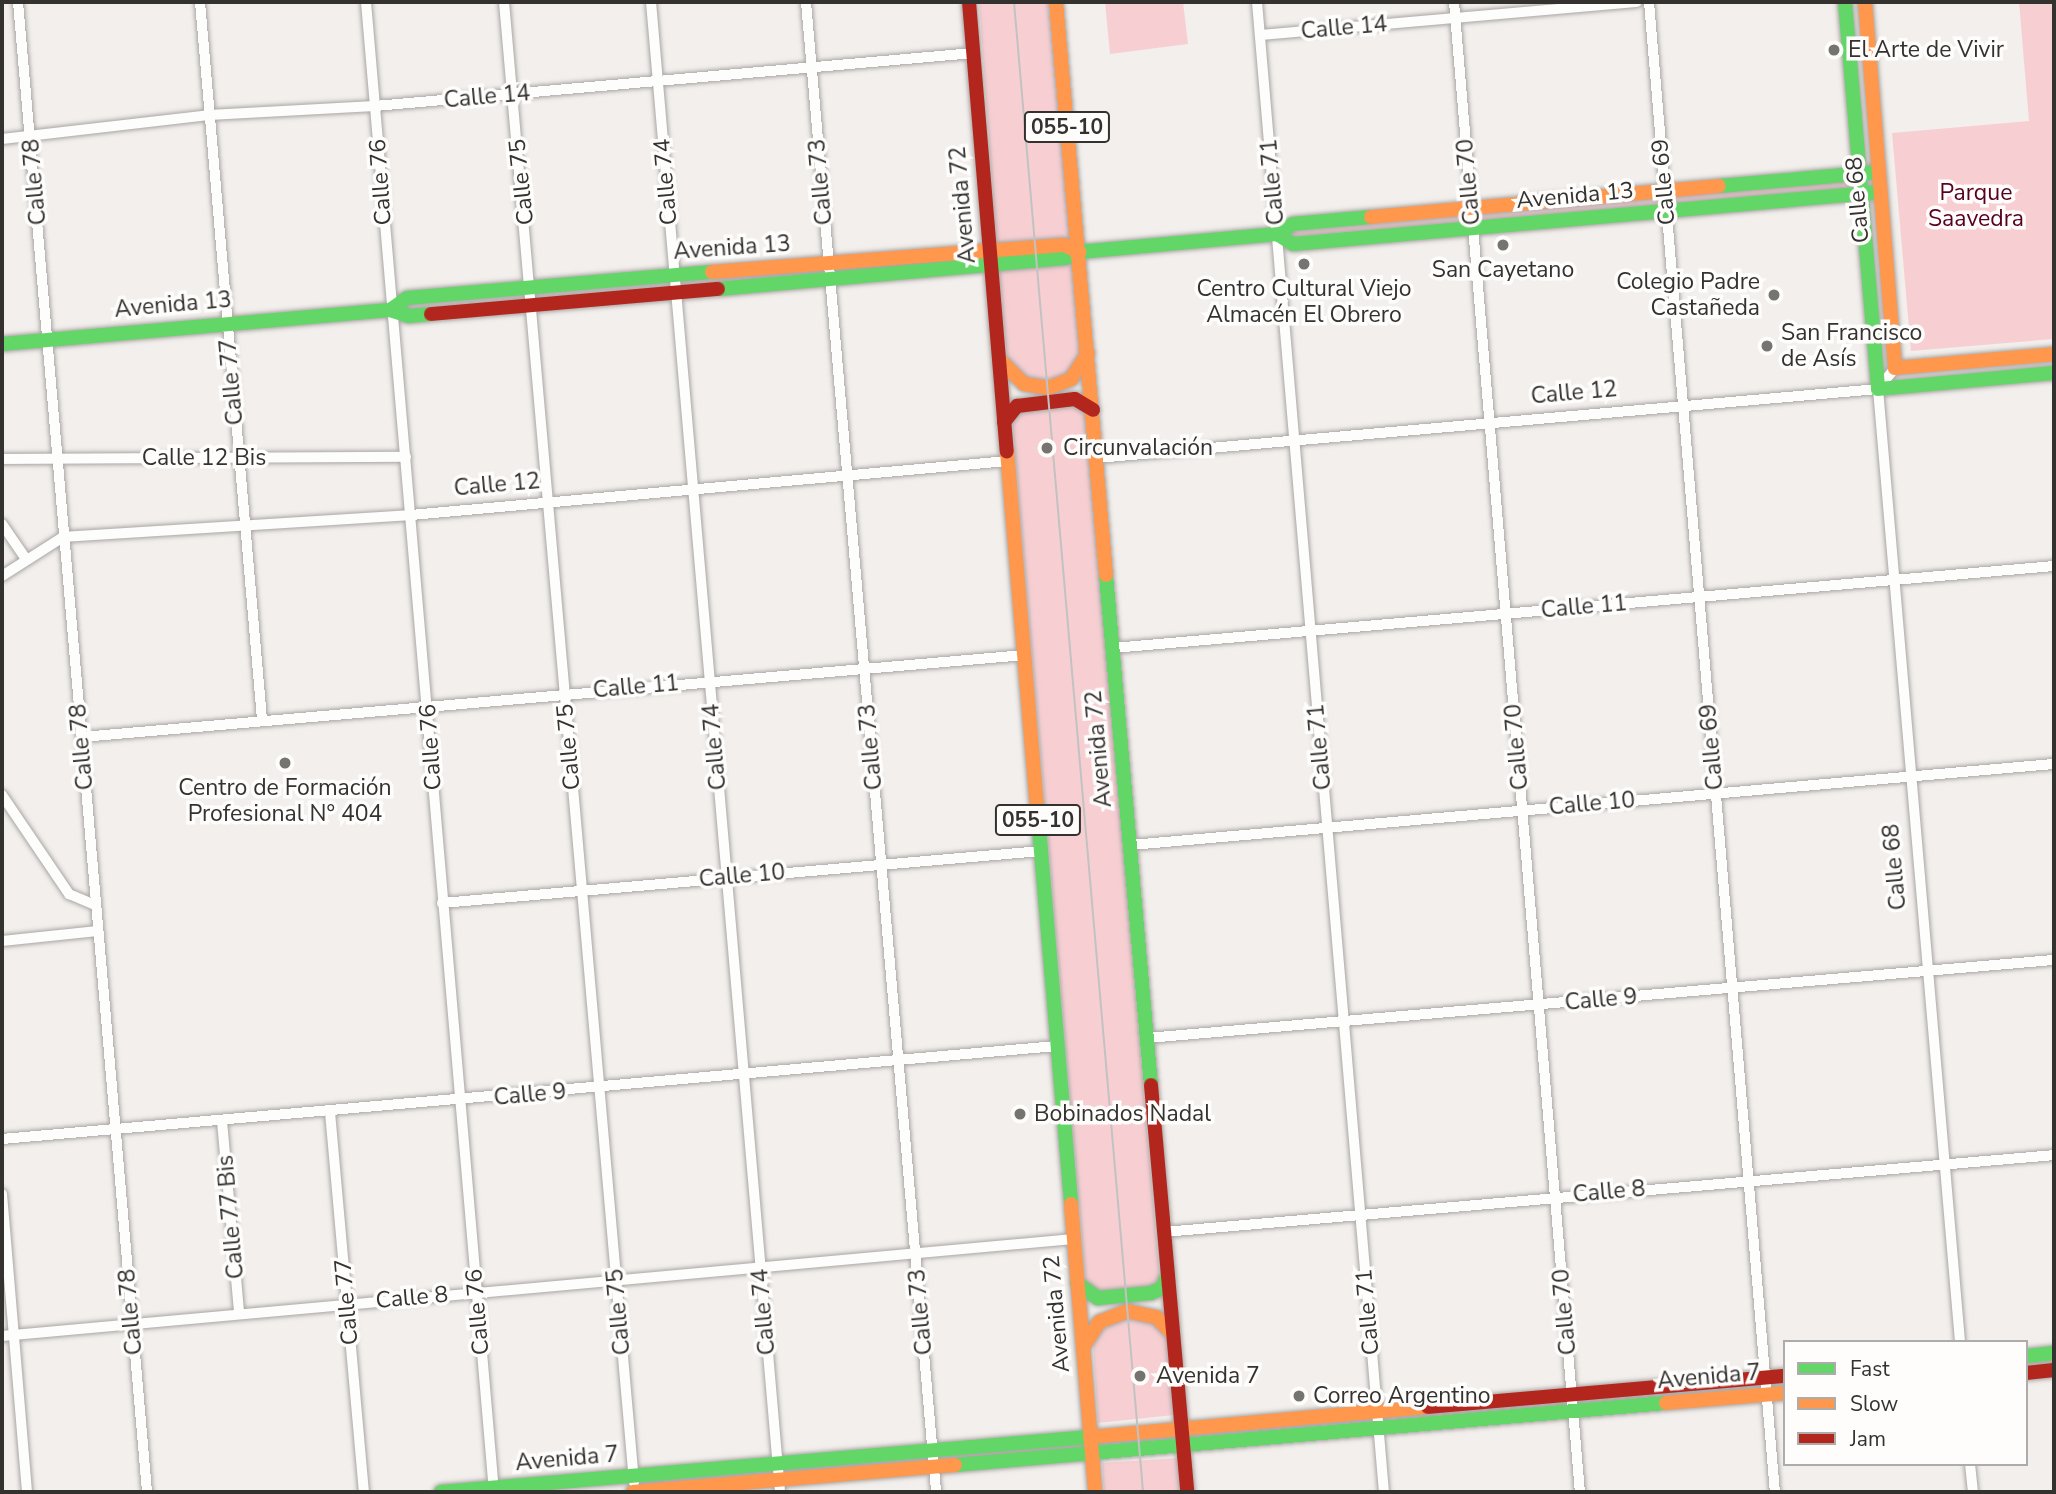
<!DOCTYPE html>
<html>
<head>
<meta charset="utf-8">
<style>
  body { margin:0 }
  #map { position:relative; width:2056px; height:1494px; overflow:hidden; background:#f2efec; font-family:"Nunito Sans",sans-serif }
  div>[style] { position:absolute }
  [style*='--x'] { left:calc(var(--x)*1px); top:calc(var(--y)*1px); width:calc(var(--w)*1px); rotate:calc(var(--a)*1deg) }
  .green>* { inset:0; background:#f7cfd3 }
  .roads { filter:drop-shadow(0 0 2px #a9a6a4) drop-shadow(0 0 2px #a9a6a4) }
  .street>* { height:10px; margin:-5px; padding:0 5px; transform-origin:5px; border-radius:5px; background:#fdfdfc }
  .fast>* { height:14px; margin:-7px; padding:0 7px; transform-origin:7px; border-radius:7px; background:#63d668 }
  .slow>* { height:14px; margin:-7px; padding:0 7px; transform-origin:7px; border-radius:7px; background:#ff974d }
  .jam>* { height:14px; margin:-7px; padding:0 7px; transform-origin:7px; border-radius:7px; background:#b3261e }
  .tram>* { height:2px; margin:-1px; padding:0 1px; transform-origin:1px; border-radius:1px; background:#c2c2c1 }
  .dots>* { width:19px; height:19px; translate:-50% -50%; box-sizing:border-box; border:4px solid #fefdfc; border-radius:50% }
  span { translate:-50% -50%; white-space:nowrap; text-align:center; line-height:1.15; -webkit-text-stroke:7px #fefdfc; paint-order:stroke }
  .shield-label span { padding:2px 5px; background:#fefdfc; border:2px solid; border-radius:5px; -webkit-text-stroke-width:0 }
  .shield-label { font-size:21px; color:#34322f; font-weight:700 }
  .street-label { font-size:23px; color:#34322f }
  .poi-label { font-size:23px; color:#34322f }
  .left { translate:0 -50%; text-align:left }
  .right { translate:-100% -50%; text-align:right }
  .park-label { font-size:23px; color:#58001f }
  .frame { position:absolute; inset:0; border:4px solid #34322f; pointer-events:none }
  .legend { position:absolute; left:1783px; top:1340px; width:245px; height:126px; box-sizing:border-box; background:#fefdfc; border:2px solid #adacaa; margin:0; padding:9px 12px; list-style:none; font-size:21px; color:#34322f }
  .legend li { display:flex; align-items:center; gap:14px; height:35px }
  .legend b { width:35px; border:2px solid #adacaa }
</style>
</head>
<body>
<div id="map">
  <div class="green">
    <div style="clip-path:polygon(979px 2px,1048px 2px,1073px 240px,997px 247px)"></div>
    <div style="clip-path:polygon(1105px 2px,1183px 2px,1188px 44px,1110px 54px)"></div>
    <div style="clip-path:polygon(2019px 2px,2054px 2px,2054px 339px,1911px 351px,1892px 133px,2029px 121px)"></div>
    <div style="clip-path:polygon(1844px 180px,1851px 183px,1849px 188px,1297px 236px,1292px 232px)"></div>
    <div style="clip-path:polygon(1075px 262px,1082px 352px,1066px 377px,1031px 381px,1007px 357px,998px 269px)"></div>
    <div style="clip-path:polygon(1086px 407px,1160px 1285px,1096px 1294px,1086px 1285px,1012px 418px,1018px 409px)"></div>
    <div style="clip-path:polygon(1124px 1318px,1154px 1321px,1169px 1342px,1174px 1415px,1098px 1423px,1093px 1343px,1099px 1332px)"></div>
    <div style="clip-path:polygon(1178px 1458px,1180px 1492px,1104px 1492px,1102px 1463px)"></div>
  </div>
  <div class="roads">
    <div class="street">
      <div style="--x:18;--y:2;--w:1496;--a:85.05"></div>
      <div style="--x:200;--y:2;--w:720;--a:85.06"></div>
      <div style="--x:366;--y:2;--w:1495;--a:85.09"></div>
      <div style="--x:504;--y:2;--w:1486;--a:84.98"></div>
      <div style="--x:651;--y:2;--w:1496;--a:85.05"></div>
      <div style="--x:806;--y:2;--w:1496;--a:85.01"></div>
      <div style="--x:1257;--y:2;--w:1495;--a:85.13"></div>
      <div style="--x:1454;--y:2;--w:1495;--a:85.17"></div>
      <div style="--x:1649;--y:2;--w:1495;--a:85.17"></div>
      <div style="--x:1260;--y:35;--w:378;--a:-5"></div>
      <div style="--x:2;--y:139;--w:208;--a:-6.6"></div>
      <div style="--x:209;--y:115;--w:166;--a:-3.1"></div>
      <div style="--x:375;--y:106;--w:600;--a:-5.06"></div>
      <div style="--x:1895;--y:368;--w:27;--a:129"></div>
      <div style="--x:1878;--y:389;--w:957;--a:85.08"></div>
      <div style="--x:1097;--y:458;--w:784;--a:-5.05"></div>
      <div style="--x:2;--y:459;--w:404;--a:-0.3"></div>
      <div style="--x:2;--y:524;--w:42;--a:55.6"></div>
      <div style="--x:2;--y:576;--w:72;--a:-32.6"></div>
      <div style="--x:63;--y:537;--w:349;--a:-3.6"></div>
      <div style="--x:411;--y:515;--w:599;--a:-5.17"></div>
      <div style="--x:1113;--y:648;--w:945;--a:-4.98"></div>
      <div style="--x:82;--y:737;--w:946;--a:-4.97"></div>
      <div style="--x:2;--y:795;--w:120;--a:55.9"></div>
      <div style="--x:69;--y:894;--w:28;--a:23"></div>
      <div style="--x:1131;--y:845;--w:927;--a:-5.02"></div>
      <div style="--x:442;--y:903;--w:601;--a:-4.96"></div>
      <div style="--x:2;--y:941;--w:96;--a:-6"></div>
      <div style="--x:1147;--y:1038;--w:910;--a:-4.92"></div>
      <div style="--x:330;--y:1112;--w:382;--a:84.9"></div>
      <div style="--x:222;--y:1121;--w:193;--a:84.9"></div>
      <div style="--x:2;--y:1139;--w:1059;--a:-5.04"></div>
      <div style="--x:2;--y:1194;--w:299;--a:85.2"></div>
      <div style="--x:1164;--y:1232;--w:893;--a:-4.94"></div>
      <div style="--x:2;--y:1336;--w:1076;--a:-5.17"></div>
      <div style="--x:1970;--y:1464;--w:28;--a:84"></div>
    </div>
    <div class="fast">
      <div style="--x:1845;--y:2;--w:388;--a:85.1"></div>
      <div style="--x:1878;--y:389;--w:177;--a:-5.2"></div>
      <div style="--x:1719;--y:186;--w:160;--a:-5"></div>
      <div style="--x:1277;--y:234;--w:19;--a:32"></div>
      <div style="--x:1293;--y:244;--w:589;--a:-5.06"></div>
      <div style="--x:718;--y:289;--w:348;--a:-5.1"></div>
      <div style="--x:1065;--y:258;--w:15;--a:-23"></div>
      <div style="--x:1079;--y:252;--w:199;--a:-5.2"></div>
      <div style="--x:1277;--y:234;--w:19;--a:-32"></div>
      <div style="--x:1293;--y:224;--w:78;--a:-5.1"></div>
      <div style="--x:390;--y:310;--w:21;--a:-35"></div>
      <div style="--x:407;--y:298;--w:306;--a:-4.9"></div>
      <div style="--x:2;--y:344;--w:389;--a:-5"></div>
      <div style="--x:390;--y:310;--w:19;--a:18"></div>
      <div style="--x:408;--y:316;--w:23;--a:-5"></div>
      <div style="--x:1106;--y:575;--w:512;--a:84.96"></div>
      <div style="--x:1037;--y:805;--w:400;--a:85.1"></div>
      <div style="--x:1077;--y:1283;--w:26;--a:36"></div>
      <div style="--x:1098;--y:1298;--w:53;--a:-5.4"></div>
      <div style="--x:1151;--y:1293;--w:12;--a:-24"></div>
      <div style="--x:1162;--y:1288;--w:15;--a:-67"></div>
      <div style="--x:2026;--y:1356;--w:28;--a:-6"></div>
      <div style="--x:1092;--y:1453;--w:576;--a:-4.98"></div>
      <div style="--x:955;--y:1465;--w:138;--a:-5"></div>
      <div style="--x:441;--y:1492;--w:651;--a:-4.84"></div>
    </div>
    <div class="slow">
      <div style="--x:1056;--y:2;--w:575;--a:85.01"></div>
      <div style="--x:1865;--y:2;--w:367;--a:85.3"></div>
      <div style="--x:1895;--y:368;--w:160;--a:-5"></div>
      <div style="--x:1371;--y:217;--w:349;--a:-5.1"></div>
      <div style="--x:712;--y:272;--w:353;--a:-4.4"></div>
      <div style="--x:1064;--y:245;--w:17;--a:25"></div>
      <div style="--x:999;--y:359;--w:35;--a:45"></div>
      <div style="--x:1024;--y:384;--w:24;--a:9"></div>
      <div style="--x:1048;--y:388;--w:25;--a:-21"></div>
      <div style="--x:1071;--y:379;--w:31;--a:-57"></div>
      <div style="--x:1007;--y:451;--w:355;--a:85.2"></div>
      <div style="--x:1071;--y:1204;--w:289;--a:85.2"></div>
      <div style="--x:1083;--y:1347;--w:30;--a:-57"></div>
      <div style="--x:1099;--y:1322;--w:30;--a:-21"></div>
      <div style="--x:1127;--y:1311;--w:30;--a:12"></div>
      <div style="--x:1156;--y:1317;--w:24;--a:45"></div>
      <div style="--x:1666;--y:1403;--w:119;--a:-4.8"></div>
      <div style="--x:1090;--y:1437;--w:339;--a:-5.1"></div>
      <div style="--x:633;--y:1492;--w:323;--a:-4.8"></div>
    </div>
    <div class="jam">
      <div style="--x:969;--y:2;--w:451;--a:85.2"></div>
      <div style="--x:431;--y:314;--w:288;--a:-5"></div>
      <div style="--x:1004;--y:422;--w:21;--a:-51"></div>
      <div style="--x:1017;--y:406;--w:58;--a:-6.9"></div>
      <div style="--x:1075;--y:399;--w:21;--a:31"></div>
      <div style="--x:1151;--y:1085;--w:409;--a:84.9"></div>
      <div style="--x:2026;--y:1373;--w:28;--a:-6"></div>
      <div style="--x:1428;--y:1407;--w:358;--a:-5"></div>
    </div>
  </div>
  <div class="tram">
    <div style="--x:1014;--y:2;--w:1496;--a:85.05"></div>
  </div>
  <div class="dots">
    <div style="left:1834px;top:50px;background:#767471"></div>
    <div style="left:1503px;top:245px;background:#767471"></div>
    <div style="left:1304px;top:264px;background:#767471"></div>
    <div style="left:1774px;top:295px;background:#767471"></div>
    <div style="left:1767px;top:346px;background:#767471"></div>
    <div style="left:1047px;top:448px;background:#767471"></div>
    <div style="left:285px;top:763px;background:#767471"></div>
    <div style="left:1020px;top:1114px;background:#767471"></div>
    <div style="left:1140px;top:1376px;background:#767471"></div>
    <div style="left:1299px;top:1396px;background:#767471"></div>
  </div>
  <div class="shield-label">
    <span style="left:1067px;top:127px">055-10</span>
    <span style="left:1038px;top:820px">055-10</span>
  </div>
  <div class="street-label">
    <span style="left:1344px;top:28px;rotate:-5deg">Calle 14</span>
    <span style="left:487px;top:97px;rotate:-5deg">Calle 14</span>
    <span style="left:35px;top:182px;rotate:-95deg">Calle 78</span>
    <span style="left:381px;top:182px;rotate:-94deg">Calle 76</span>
    <span style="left:522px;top:182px;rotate:-96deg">Calle 75</span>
    <span style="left:666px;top:182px;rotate:-95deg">Calle 74</span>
    <span style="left:821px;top:182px;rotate:-95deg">Calle 73</span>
    <span style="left:1273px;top:182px;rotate:-95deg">Calle 71</span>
    <span style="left:1469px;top:182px;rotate:-95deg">Calle 70</span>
    <span style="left:1664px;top:182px;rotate:-95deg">Calle 69</span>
    <span style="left:1575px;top:196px;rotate:-5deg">Avenida 13</span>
    <span style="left:1858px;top:200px;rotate:-95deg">Calle 68</span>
    <span style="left:963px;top:205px;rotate:-95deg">Avenida 72</span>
    <span style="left:732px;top:248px;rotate:-4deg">Avenida 13</span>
    <span style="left:173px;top:305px;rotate:-5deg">Avenida 13</span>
    <span style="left:232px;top:382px;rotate:-95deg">Calle 77</span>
    <span style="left:1574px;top:393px;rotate:-5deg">Calle 12</span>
    <span style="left:204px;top:458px">Calle 12 Bis</span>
    <span style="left:497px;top:485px;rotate:-5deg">Calle 12</span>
    <span style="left:1584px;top:607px;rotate:-5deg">Calle 11</span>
    <span style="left:636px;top:687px;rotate:-5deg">Calle 11</span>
    <span style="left:82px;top:747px;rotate:-95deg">Calle 78</span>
    <span style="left:431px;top:747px;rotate:-94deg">Calle 76</span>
    <span style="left:569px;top:747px;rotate:-95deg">Calle 75</span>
    <span style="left:715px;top:747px;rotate:-95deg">Calle 74</span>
    <span style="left:871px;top:747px;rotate:-95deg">Calle 73</span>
    <span style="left:1320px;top:747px;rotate:-95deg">Calle 71</span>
    <span style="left:1517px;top:747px;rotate:-95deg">Calle 70</span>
    <span style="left:1712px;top:747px;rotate:-95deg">Calle 69</span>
    <span style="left:1099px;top:749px;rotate:-95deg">Avenida 72</span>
    <span style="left:1592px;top:804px;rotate:-5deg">Calle 10</span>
    <span style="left:1895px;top:867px;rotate:-95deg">Calle 68</span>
    <span style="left:742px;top:876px;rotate:-5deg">Calle 10</span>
    <span style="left:1601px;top:1000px;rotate:-5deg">Calle 9</span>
    <span style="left:530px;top:1095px;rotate:-5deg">Calle 9</span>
    <span style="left:1609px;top:1192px;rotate:-5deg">Calle 8</span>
    <span style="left:231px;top:1217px;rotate:-95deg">Calle 77 Bis</span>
    <span style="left:412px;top:1298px;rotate:-5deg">Calle 8</span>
    <span style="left:347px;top:1302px;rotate:-95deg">Calle 77</span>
    <span style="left:131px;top:1312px;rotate:-95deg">Calle 78</span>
    <span style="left:478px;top:1312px;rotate:-95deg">Calle 76</span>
    <span style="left:619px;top:1312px;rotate:-95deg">Calle 75</span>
    <span style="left:764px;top:1312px;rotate:-95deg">Calle 74</span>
    <span style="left:921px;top:1312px;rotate:-95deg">Calle 73</span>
    <span style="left:1368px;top:1312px;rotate:-95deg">Calle 71</span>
    <span style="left:1565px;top:1312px;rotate:-95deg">Calle 70</span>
    <span style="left:1057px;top:1314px;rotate:-95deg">Avenida 72</span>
    <span style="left:1709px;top:1377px;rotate:-5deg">Avenida 7</span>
    <span style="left:567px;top:1459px;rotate:-5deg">Avenida 7</span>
  </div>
  <div class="poi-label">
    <span class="left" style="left:1848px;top:50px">El Arte de Vivir</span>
    <span style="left:1503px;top:270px">San Cayetano</span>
    <span class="right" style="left:1760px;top:295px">Colegio Padre<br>Castañeda</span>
    <span style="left:1304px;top:302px">Centro Cultural Viejo<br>Almacén El Obrero</span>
    <span class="left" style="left:1781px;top:346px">San Francisco<br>de Asís</span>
    <span class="left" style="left:1063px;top:448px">Circunvalación</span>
    <span style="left:285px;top:801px">Centro de Formación<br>Profesional N° 404</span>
    <span class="left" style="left:1034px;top:1114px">Bobinados Nadal</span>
    <span class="left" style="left:1156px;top:1376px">Avenida 7</span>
    <span class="left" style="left:1313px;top:1396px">Correo Argentino</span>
  </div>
  <div class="park-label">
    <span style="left:1976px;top:206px">Parque<br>Saavedra</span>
  </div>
  <div class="frame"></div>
  <ul class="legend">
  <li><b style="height:9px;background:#63d668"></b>Fast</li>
  <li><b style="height:9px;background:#ff974d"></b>Slow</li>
  <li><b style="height:9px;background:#b3261e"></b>Jam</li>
  </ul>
</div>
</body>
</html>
